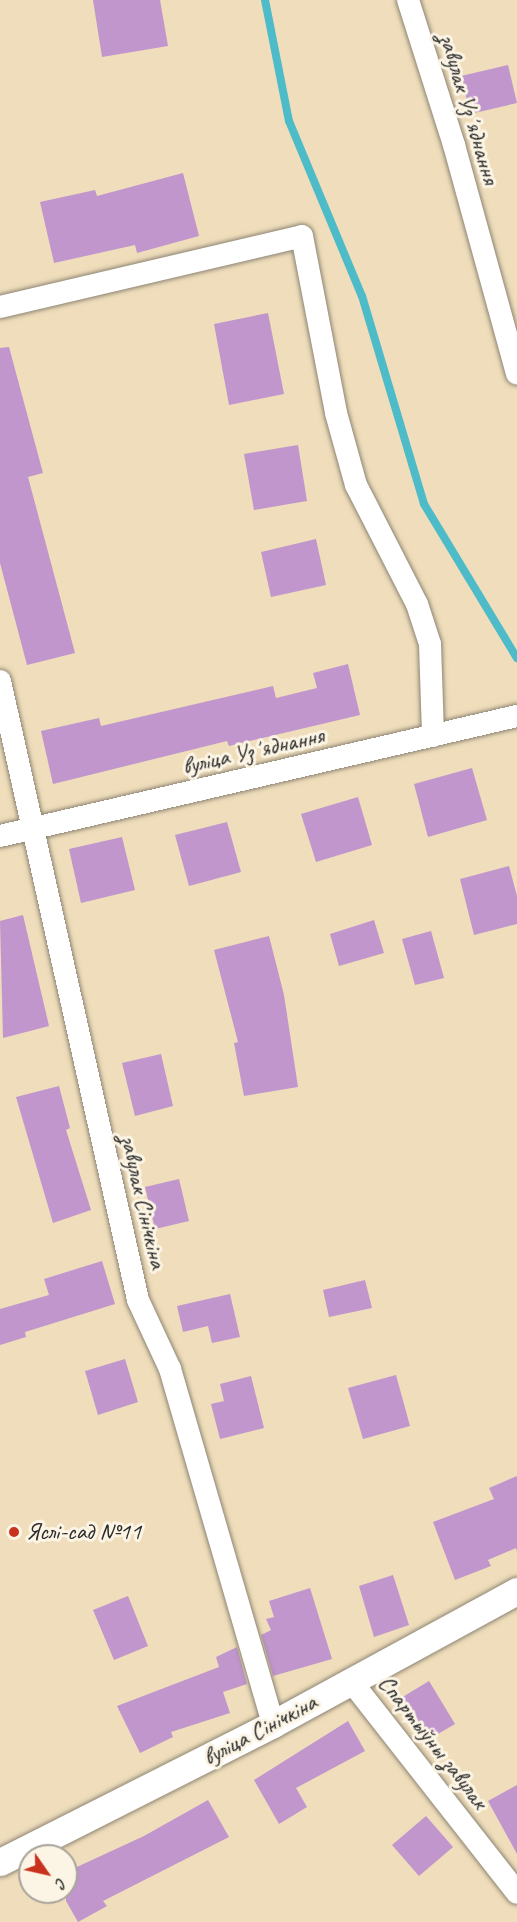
<!DOCTYPE html>
<html>
<head>
<meta charset="utf-8">
<style>
  body { margin:0 }
  #map { position:relative; width:517px; height:1922px; overflow:hidden; background:#efddbb; font-family:Caveat,sans-serif }
  div>[style] { position:absolute }
  [style*='--x'] { left:calc(var(--x)*1px); top:calc(var(--y)*1px); width:calc(var(--w)*1px); rotate:calc(var(--a)*1deg) }
  .stream>* { height:8px; margin:-4px; padding:0 4px; transform-origin:4px; border-radius:4px; background:#4ebbc8 }
  .building>* { inset:0; background:#c096cd }
  .roads { filter:drop-shadow(0 0 2px #8d8473) drop-shadow(0 0 2px #8d8473) }
  .minor>* { height:22px; margin:-11px; padding:0 11px; transform-origin:11px; border-radius:11px; background:#fff }
  .tertiary>* { height:27px; margin:-13.5px; padding:0 13.5px; transform-origin:13.5px; border-radius:13.5px; background:#fff }
  .dots>* { width:16px; height:16px; translate:-50% -50%; box-sizing:border-box; border:3px solid #fcf5e5; border-radius:50% }
  span { translate:-50% -50%; white-space:nowrap; text-align:center; line-height:1.15; -webkit-text-stroke:6px #fcf5e5; paint-order:stroke }
  .street-label { font-size:24px; color:#2b2b2b }
  .poi-label { font-size:24px; color:#2b2b2b }
  .left { translate:0 -50%; text-align:left }
  .north { position:absolute; left:18px; top:1844px; width:60px; height:60px; box-sizing:border-box; background:#fcf5e5; border:2px solid #a8a49b; border-radius:50%; rotate:124deg; font-size:16px; font-weight:700; line-height:24px; text-align:center; color:#2b2b2b }
  .north::after { content:''; display:block; margin:auto; width:21px; height:27px; background:#c8321e; clip-path:polygon(50% 0,100% 100%,50% 72%,0 100%) }
</style>
</head>
<body>
<div id="map">
  <div class="stream">
    <div style="--x:265;--y:0;--w:123;--a:78.8"></div>
    <div style="--x:289;--y:121;--w:190;--a:67.4"></div>
    <div style="--x:362;--y:296;--w:217;--a:73.4"></div>
    <div style="--x:424;--y:504;--w:180;--a:58.9"></div>
  </div>
  <div class="building">
    <div style="clip-path:polygon(93px 0,160px 0,168px 46px,102px 57px)"></div>
    <div style="clip-path:polygon(508px 65px,517px 103px,470px 114px,461px 76px)"></div>
    <div style="clip-path:polygon(183px 173px,199px 236px,137px 253px,135px 245px,54px 263px,40px 202px,95px 190px,97px 196px)"></div>
    <div style="clip-path:polygon(268px 313px,284px 394px,229px 405px,214px 324px)"></div>
    <div style="clip-path:polygon(9px 347px,43px 473px,28px 477px,75px 653px,27px 665px,0 563px,0 348px)"></div>
    <div style="clip-path:polygon(298px 445px,307px 501px,254px 510px,244px 454px)"></div>
    <div style="clip-path:polygon(316px 539px,326px 585px,271px 597px,261px 552px)"></div>
    <div style="clip-path:polygon(348px 664px,360px 715px,229px 746px,227px 741px,53px 784px,41px 731px,99px 718px,101px 726px,273px 686px,276px 698px,317px 688px,313px 673px)"></div>
    <div style="clip-path:polygon(472px 768px,487px 820px,428px 837px,414px 784px)"></div>
    <div style="clip-path:polygon(358px 797px,372px 845px,316px 862px,301px 814px)"></div>
    <div style="clip-path:polygon(227px 822px,241px 872px,189px 886px,175px 835px)"></div>
    <div style="clip-path:polygon(122px 837px,135px 890px,81px 903px,69px 849px)"></div>
    <div style="clip-path:polygon(509px 866px,517px 896px,517px 924px,474px 935px,460px 879px)"></div>
    <div style="clip-path:polygon(23px 915px,49px 1026px,3px 1038px,0 921px)"></div>
    <div style="clip-path:polygon(374px 920px,384px 953px,339px 966px,330px 934px)"></div>
    <div style="clip-path:polygon(431px 931px,444px 978px,415px 985px,402px 939px)"></div>
    <div style="clip-path:polygon(269px 936px,284px 995px,298px 1087px,244px 1096px,234px 1043px,238px 1042px,214px 950px)"></div>
    <div style="clip-path:polygon(161px 1054px,173px 1106px,135px 1116px,122px 1063px)"></div>
    <div style="clip-path:polygon(59px 1086px,70px 1128px,66px 1130px,91px 1210px,53px 1223px,16px 1097px)"></div>
    <div style="clip-path:polygon(179px 1179px,189px 1221px,155px 1229px,145px 1187px)"></div>
    <div style="clip-path:polygon(102px 1261px,115px 1304px,25px 1332px,26px 1337px,0 1345px,0 1309px,49px 1295px,44px 1279px)"></div>
    <div style="clip-path:polygon(365px 1280px,372px 1308px,329px 1317px,323px 1290px)"></div>
    <div style="clip-path:polygon(230px 1294px,240px 1337px,212px 1343px,208px 1326px,183px 1332px,177px 1306px)"></div>
    <div style="clip-path:polygon(125px 1359px,138px 1402px,98px 1415px,85px 1371px)"></div>
    <div style="clip-path:polygon(396px 1375px,410px 1426px,363px 1439px,348px 1388px)"></div>
    <div style="clip-path:polygon(251px 1376px,264px 1428px,220px 1439px,211px 1404px,224px 1401px,220px 1384px)"></div>
    <div style="clip-path:polygon(517px 1476px,517px 1552px,516px 1548px,488px 1560px,491px 1566px,455px 1580px,433px 1522px,494px 1499px,489px 1488px)"></div>
    <div style="clip-path:polygon(393px 1575px,409px 1625px,374px 1637px,359px 1586px)"></div>
    <div style="clip-path:polygon(310px 1588px,332px 1659px,273px 1676px,261px 1635px,271px 1630px,266px 1619px,274px 1617px,269px 1601px)"></div>
    <div style="clip-path:polygon(128px 1596px,148px 1646px,114px 1660px,93px 1610px)"></div>
    <div style="clip-path:polygon(237px 1647px,247px 1684px,223px 1692px,230px 1713px,171px 1732px,173px 1737px,140px 1753px,117px 1706px,219px 1667px,216px 1657px)"></div>
    <div style="clip-path:polygon(429px 1681px,455px 1724px,426px 1741px,401px 1698px)"></div>
    <div style="clip-path:polygon(348px 1721px,365px 1751px,296px 1788px,307px 1807px,279px 1824px,254px 1780px)"></div>
    <div style="clip-path:polygon(517px 1785px,517px 1854px,488px 1801px)"></div>
    <div style="clip-path:polygon(208px 1800px,229px 1837px,103px 1901px,107px 1906px,78px 1922px,66px 1901px,66px 1872px,144px 1836px)"></div>
    <div style="clip-path:polygon(426px 1816px,453px 1847px,419px 1876px,392px 1845px)"></div>
  </div>
  <div class="roads">
    <div class="minor">
      <div style="--x:408;--y:0;--w:152;--a:72.4"></div>
      <div style="--x:454;--y:145;--w:237;--a:74.6"></div>
      <div style="--x:0;--y:307;--w:310;--a:-13.2"></div>
      <div style="--x:302;--y:236;--w:180;--a:79.1"></div>
      <div style="--x:336;--y:413;--w:75;--a:74.5"></div>
      <div style="--x:356;--y:485;--w:134;--a:62.9"></div>
      <div style="--x:417;--y:604;--w:42;--a:72"></div>
      <div style="--x:430;--y:644;--w:92;--a:88.1"></div>
      <div style="--x:0;--y:681;--w:634;--a:77.43"></div>
      <div style="--x:138;--y:1300;--w:76;--a:65.1"></div>
      <div style="--x:170;--y:1369;--w:370;--a:73.8"></div>
      <div style="--x:0;--y:836;--w:531;--a:-13.07"></div>
      <div style="--x:351;--y:1681;--w:269;--a:51.9"></div>
    </div>
    <div class="tertiary">
      <div style="--x:0;--y:1862;--w:306;--a:-26.8"></div>
      <div style="--x:273;--y:1724;--w:278;--a:-28.6"></div>
    </div>
  </div>
  <div class="dots">
    <div style="left:14px;top:1532px;background:#c8321e"></div>
  </div>
  <div class="street-label">
    <span style="left:469px;top:109px;rotate:73deg">завулак Узʼяднання</span>
    <span style="left:253px;top:751px;rotate:-13deg">вуліца Узʼяднання</span>
    <span style="left:143px;top:1202px;rotate:77deg">завулак Сінічкіна</span>
    <span style="left:260px;top:1730px;rotate:-28deg">вуліца Сінічкіна</span>
    <span style="left:433px;top:1742px;rotate:52deg">Спартыўны завулак</span>
  </div>
  <div class="poi-label">
    <span class="left" style="left:26px;top:1532px">Яслі-сад №11</span>
  </div>
  <div class="north">С</div>
</div>
</body>
</html>
